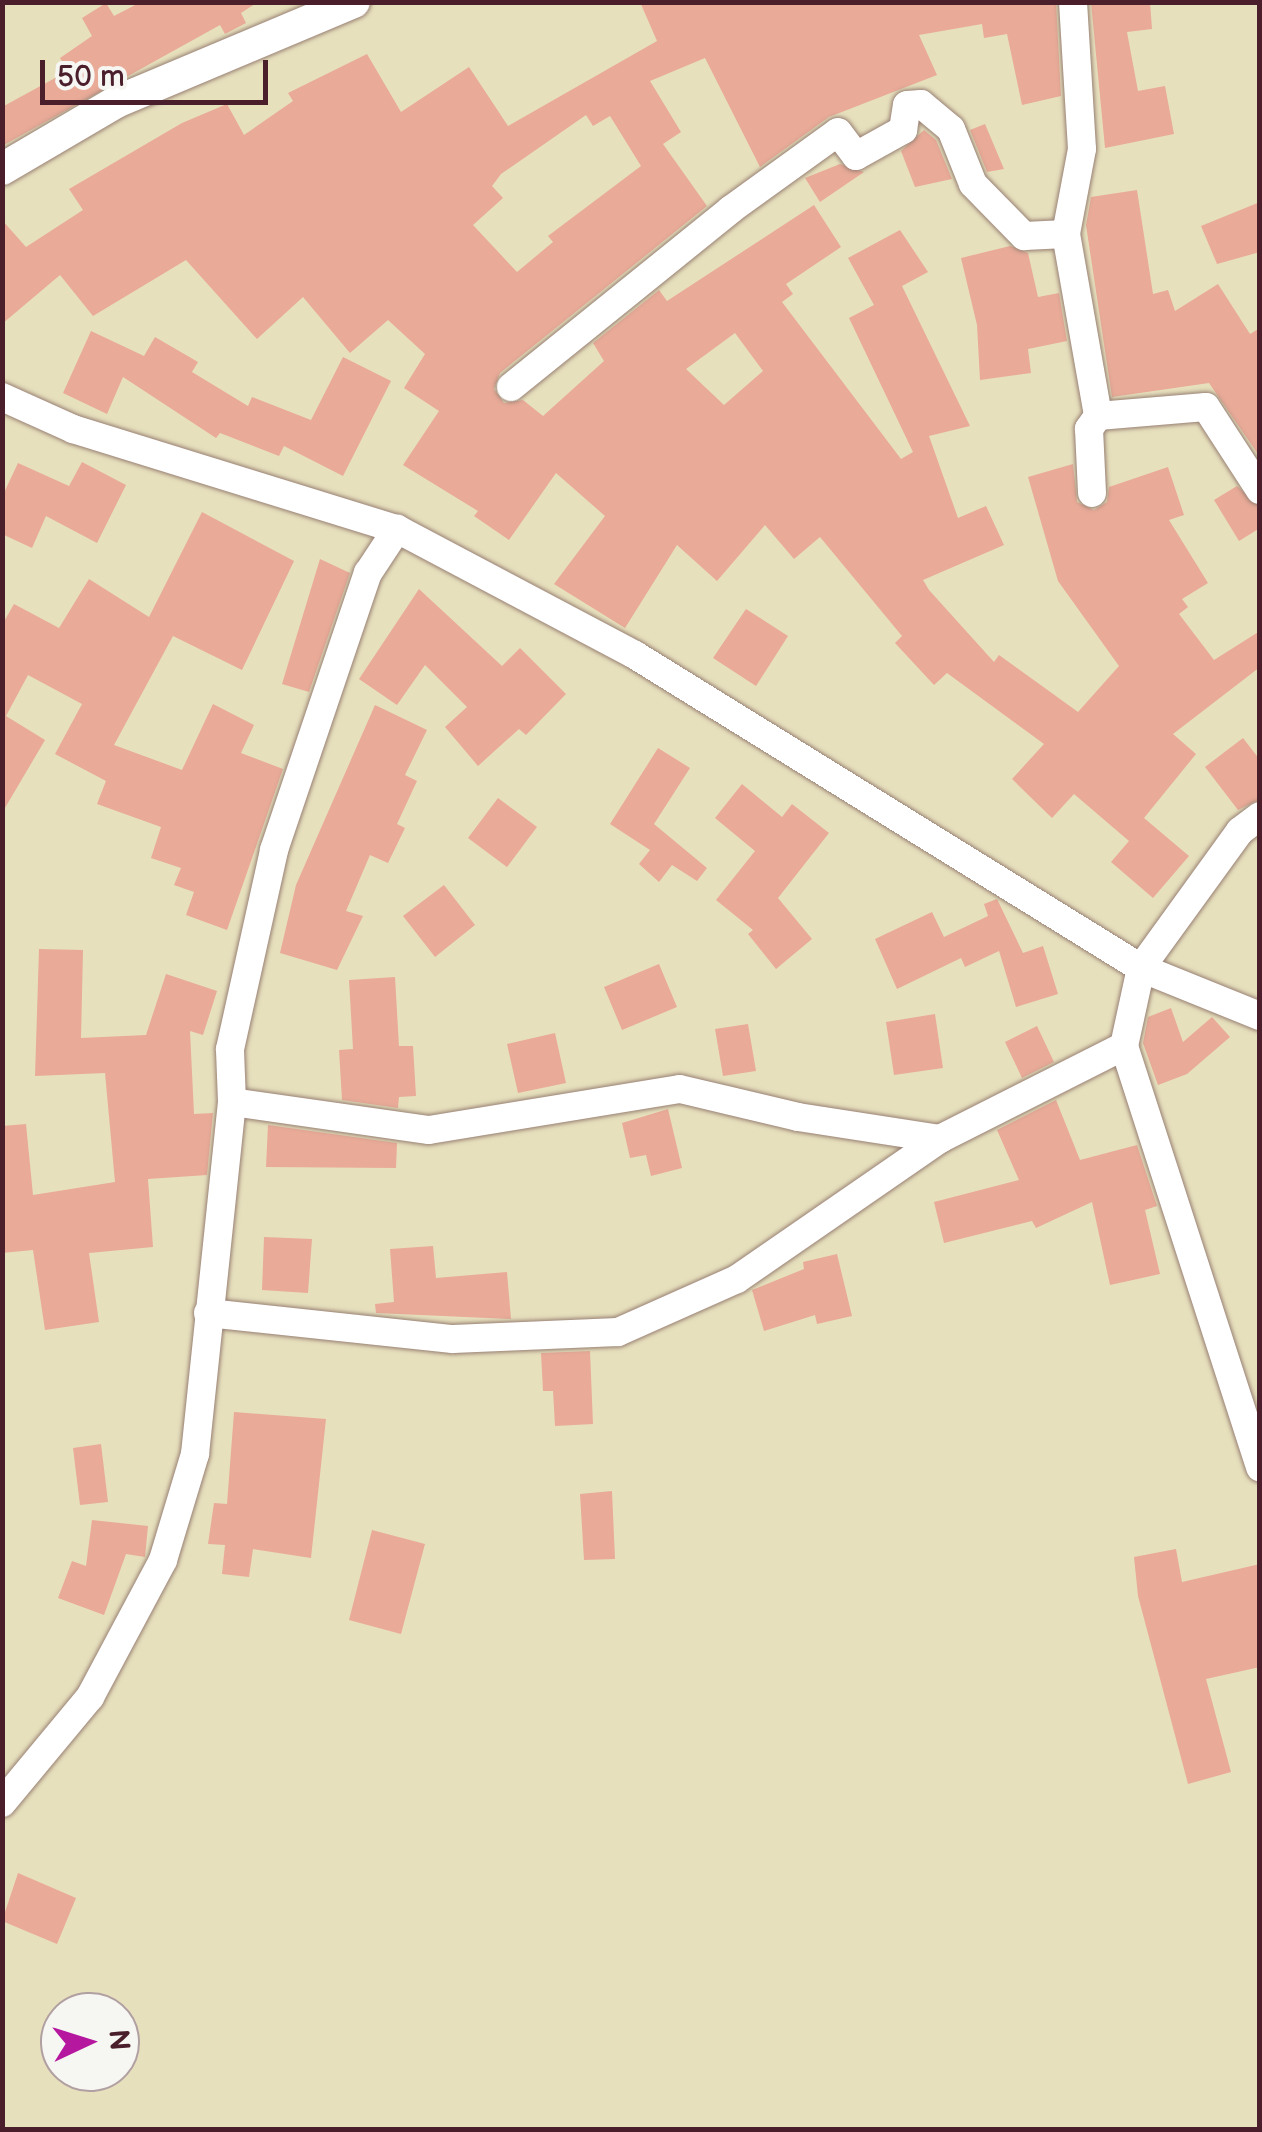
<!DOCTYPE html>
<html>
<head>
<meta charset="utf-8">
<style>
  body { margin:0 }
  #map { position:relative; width:1262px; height:2132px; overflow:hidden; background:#e7e0bd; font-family:"Balsamiq Sans",sans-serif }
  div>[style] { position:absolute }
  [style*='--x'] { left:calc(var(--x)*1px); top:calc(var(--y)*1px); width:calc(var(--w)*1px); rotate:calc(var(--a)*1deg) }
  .building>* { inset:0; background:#e9aa98 }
  .roads { filter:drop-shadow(0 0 2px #988074) drop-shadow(0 0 2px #988074) }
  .minor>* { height:28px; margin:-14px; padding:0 14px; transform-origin:14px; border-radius:14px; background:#fff }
  .tertiary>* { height:32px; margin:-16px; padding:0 16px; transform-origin:16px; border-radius:16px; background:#fff }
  span { translate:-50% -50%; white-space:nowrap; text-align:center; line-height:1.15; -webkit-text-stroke:9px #f6f6f2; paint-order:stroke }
  .frame { position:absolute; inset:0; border:5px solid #4a1f2b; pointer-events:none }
  .north { position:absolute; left:40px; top:1992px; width:100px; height:100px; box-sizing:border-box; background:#f6f6f2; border:2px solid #b1a0a2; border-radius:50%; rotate:86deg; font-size:28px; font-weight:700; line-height:40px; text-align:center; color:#4a1f2b }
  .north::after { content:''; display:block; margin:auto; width:35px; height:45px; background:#b5179e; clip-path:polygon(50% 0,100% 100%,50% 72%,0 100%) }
  .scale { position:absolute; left:40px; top:60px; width:228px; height:45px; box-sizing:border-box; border:5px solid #4a1f2b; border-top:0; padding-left:12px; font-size:30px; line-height:35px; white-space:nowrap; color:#4a1f2b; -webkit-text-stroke:8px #f6f6f2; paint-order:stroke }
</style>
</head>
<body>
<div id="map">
  <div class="building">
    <div style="clip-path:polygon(141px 2px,258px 2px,241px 13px,246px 23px,225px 34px,220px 25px,2px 146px,2px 107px,68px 71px,60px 58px,92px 36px,82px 18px,106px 3px,114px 16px)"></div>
    <div style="clip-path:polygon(evenodd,640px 2px,1056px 2px,1061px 96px,1022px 105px,1007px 34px,984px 38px,982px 24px,919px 35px,937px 75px,829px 117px,760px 167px,705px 58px,650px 81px,681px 132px,663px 144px,707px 206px,500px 373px,494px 389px,504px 403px,523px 400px,543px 416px,604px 361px,593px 343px,659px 290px,667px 301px,814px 205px,841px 247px,786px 284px,793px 294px,782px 302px,901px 459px,913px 452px,849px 318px,874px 305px,848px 258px,900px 230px,928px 272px,902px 286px,970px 426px,929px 436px,958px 518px,986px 506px,1004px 545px,923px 580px,929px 590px,994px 662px,999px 655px,1078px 712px,1119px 666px,1058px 581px,1028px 477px,1073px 464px,1077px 502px,1094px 510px,1107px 502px,1109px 487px,1168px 467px,1184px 515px,1169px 520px,1208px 583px,1182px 599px,1188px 607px,1179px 614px,1214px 660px,1260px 631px,1260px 667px,1173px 734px,1196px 754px,1144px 818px,1189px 856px,1153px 898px,1111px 862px,1129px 841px,1074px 794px,1052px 818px,1012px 779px,1044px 744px,947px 673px,934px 685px,895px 643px,902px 636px,820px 537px,794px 559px,765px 525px,717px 581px,677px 545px,625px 628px,554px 584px,605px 516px,556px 473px,509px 540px,474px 516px,478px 511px,403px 465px,439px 411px,404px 388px,425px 354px,388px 320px,350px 353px,303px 297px,257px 339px,186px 260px,93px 316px,60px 275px,2px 324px,2px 220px,26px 247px,83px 210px,69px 189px,182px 123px,227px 104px,244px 135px,293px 101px,288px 93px,367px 54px,401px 112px,469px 67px,508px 126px,657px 41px,640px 2px,586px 115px,593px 126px,610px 116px,641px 166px,548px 236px,553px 242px,517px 272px,473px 225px,503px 198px,492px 186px,501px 174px,586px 115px,640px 2px,735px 333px,763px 371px,724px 405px,686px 369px,735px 333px)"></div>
    <div style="clip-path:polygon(1091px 2px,1150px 2px,1152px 29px,1127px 32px,1138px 91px,1165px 86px,1174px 134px,1105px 148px)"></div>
    <div style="clip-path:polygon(985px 124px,1004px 169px,987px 172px,970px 130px)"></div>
    <div style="clip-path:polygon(924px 130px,936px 140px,952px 179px,915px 187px,901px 151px)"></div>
    <div style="clip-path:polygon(840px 164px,864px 172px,820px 202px,805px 178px)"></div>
    <div style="clip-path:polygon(1137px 190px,1153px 294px,1168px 290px,1175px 311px,1218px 284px,1250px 334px,1260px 328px,1260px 457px,1209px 383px,1112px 397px,1086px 225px,1091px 197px)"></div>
    <div style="clip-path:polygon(1260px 202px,1260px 252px,1217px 264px,1201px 226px)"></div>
    <div style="clip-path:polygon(1010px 246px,1028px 253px,1038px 297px,1059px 293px,1067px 341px,1028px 349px,1031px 373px,980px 380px,977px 325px,961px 258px)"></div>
    <div style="clip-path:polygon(91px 331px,144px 356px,155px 337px,198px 362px,192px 372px,248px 406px,252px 397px,311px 420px,343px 357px,391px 381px,343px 476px,284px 446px,279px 456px,220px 433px,216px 438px,123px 377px,107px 414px,63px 393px)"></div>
    <div style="clip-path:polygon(82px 462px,126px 485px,97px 543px,46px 516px,32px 548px,2px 534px,2px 497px,18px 463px,69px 486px)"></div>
    <div style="clip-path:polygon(1237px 486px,1260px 507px,1260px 528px,1239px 541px,1214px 500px)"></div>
    <div style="clip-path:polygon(202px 512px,294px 561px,242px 670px,173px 636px,114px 745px,182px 770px,213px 704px,254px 725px,241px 753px,283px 769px,227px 930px,186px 915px,194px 892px,174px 885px,181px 868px,151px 858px,161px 827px,97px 804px,106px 781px,55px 754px,82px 704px,28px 675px,6px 716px,45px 740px,2px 813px,2px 625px,14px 604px,59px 628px,89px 579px,149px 617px)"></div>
    <div style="clip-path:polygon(320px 559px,350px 573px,309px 692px,282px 684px)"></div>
    <div style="clip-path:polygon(419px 589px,502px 666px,520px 648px,566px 694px,526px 735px,519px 729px,478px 766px,445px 727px,467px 707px,425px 665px,397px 705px,359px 679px)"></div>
    <div style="clip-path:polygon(746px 609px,788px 636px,756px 686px,713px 658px)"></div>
    <div style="clip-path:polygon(375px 705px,427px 730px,405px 775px,417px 781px,397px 824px,405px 828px,388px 863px,370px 855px,346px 911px,363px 916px,337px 970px,280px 953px,296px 885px)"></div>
    <div style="clip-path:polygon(1243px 738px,1260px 760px,1260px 799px,1238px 810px,1205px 767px)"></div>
    <div style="clip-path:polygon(658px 748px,690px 768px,654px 824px,707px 868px,697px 881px,672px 865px,659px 882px,639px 864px,650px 850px,610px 824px)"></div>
    <div style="clip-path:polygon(742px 784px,782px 817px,792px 804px,829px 833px,778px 898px,812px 939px,776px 969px,748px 934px,753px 930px,716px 900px,755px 851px,715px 818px)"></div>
    <div style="clip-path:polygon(498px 798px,537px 827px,507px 867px,468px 838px)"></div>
    <div style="clip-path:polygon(444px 885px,475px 925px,435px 957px,403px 916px)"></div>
    <div style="clip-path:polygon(997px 899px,1023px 953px,1043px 946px,1058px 994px,1016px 1007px,999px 951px,965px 967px,961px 958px,897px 989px,875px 939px,932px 912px,944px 937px,988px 916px,984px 904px)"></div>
    <div style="clip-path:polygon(39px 949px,83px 950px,81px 1038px,146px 1035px,166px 974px,217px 991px,203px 1035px,190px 1031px,194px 1114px,213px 1113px,207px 1175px,148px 1179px,153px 1247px,89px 1253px,99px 1322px,45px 1330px,33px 1250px,2px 1253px,2px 1126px,26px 1124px,33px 1195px,115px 1182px,105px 1073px,35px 1076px)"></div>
    <div style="clip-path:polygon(659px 964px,677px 1007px,622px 1030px,604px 987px)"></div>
    <div style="clip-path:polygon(395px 977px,399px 1046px,413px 1046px,416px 1096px,399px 1097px,398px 1108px,342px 1100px,339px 1050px,353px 1049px,349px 980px)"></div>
    <div style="clip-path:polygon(1171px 1008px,1183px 1042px,1212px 1017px,1230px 1037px,1187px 1074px,1158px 1085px,1143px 1043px,1148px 1017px)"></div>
    <div style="clip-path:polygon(935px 1014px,943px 1068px,894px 1075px,886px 1022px)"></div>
    <div style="clip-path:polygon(748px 1024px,756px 1071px,723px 1076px,715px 1029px)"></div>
    <div style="clip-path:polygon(1037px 1026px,1054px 1062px,1022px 1078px,1005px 1042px)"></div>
    <div style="clip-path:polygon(555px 1033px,566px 1083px,518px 1093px,507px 1044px)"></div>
    <div style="clip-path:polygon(1056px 1100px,1080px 1160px,1137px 1145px,1157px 1206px,1145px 1210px,1160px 1274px,1110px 1285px,1092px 1202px,1036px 1228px,1032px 1221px,944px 1243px,934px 1202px,1019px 1180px,997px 1130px)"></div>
    <div style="clip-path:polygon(668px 1109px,682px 1168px,651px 1176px,646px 1155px,630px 1158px,622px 1123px)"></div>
    <div style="clip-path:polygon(268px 1125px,397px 1143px,396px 1168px,266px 1167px)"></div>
    <div style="clip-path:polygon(264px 1237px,312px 1239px,308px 1293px,262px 1290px)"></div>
    <div style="clip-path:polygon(433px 1246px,436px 1278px,507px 1272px,511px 1319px,376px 1313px,375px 1304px,394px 1302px,390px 1249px)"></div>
    <div style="clip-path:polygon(837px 1254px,852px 1316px,817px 1324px,815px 1315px,764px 1331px,752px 1290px,804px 1269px,803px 1262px)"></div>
    <div style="clip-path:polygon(590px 1351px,593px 1424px,555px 1426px,553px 1391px,543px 1391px,541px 1353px)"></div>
    <div style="clip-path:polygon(234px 1412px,326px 1419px,311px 1558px,253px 1549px,249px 1577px,222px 1574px,225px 1545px,208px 1544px,214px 1503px,227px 1504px)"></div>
    <div style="clip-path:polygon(101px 1444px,108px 1502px,80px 1505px,73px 1448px)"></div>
    <div style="clip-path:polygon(612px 1491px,615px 1559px,584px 1560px,580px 1494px)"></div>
    <div style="clip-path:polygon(92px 1520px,148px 1526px,145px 1557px,126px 1554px,104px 1615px,58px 1598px,72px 1561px,86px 1566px)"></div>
    <div style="clip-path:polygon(372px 1530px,425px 1544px,401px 1634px,349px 1620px)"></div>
    <div style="clip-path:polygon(1176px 1549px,1182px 1582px,1260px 1564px,1260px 1667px,1206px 1679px,1231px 1772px,1188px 1784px,1138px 1596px,1134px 1557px)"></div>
    <div style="clip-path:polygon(18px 1873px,76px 1898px,57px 1944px,2px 1921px)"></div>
  </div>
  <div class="roads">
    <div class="minor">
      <div style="--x:1073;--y:2;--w:147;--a:86.5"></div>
      <div style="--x:1082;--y:149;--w:86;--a:100.7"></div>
      <div style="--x:1066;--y:234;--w:185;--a:80"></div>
      <div style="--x:1098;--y:416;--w:16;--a:125"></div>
      <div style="--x:1089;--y:429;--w:64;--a:87.3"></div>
      <div style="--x:511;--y:387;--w:282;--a:-38.9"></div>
      <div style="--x:730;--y:210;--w:133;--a:-35.8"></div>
      <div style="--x:838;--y:132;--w:30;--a:53"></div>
      <div style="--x:856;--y:156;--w:54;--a:-29"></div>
      <div style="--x:903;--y:130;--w:25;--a:-81"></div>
      <div style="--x:907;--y:105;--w:14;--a:-4"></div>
      <div style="--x:921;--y:104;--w:39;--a:40"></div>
      <div style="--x:951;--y:129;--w:59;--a:68.2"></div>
      <div style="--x:973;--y:184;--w:73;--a:45.6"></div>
      <div style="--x:1024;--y:236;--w:42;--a:-2.7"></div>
      <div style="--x:2;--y:397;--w:78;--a:24.3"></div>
      <div style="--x:73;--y:429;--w:339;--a:17.2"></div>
      <div style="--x:397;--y:529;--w:269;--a:27.9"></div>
      <div style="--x:635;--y:655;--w:595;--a:31.74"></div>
      <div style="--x:1141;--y:968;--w:128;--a:22"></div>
      <div style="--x:1098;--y:416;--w:108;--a:-4.8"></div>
      <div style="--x:1206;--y:407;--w:99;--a:57"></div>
      <div style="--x:1260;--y:816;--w:25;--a:143"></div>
      <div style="--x:1240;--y:831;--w:169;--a:125.9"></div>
      <div style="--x:1141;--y:968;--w:80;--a:102.3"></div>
      <div style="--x:1124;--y:1046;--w:443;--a:72.1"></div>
      <div style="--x:232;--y:1102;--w:199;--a:8.1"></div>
      <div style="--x:429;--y:1130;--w:254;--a:-9.3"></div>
      <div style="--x:680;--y:1089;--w:121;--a:13.3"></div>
      <div style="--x:798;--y:1117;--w:144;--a:8.8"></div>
      <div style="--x:208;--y:1313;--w:246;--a:6.1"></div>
      <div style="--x:453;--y:1339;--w:165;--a:-2.4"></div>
      <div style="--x:618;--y:1332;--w:130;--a:-24"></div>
      <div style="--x:737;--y:1279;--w:247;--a:-34.6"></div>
      <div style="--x:940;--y:1139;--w:206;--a:-26.8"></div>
      <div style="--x:2;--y:1803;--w:138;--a:-50.3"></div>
      <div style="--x:90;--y:1697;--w:155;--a:-61.9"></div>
      <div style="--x:163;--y:1560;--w:111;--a:-73.2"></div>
      <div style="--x:195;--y:1454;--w:354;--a:-84"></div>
      <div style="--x:232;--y:1102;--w:53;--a:-92.2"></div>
      <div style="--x:230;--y:1049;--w:204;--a:-77.5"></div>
      <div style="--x:274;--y:850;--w:293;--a:-71.3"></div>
      <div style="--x:368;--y:573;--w:53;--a:-56.6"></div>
    </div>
    <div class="tertiary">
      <div style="--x:2;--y:169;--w:132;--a:-30.4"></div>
      <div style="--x:116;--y:102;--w:258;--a:-22.8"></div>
    </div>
  </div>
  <div class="frame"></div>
  <div class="north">N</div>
  <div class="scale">50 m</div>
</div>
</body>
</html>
